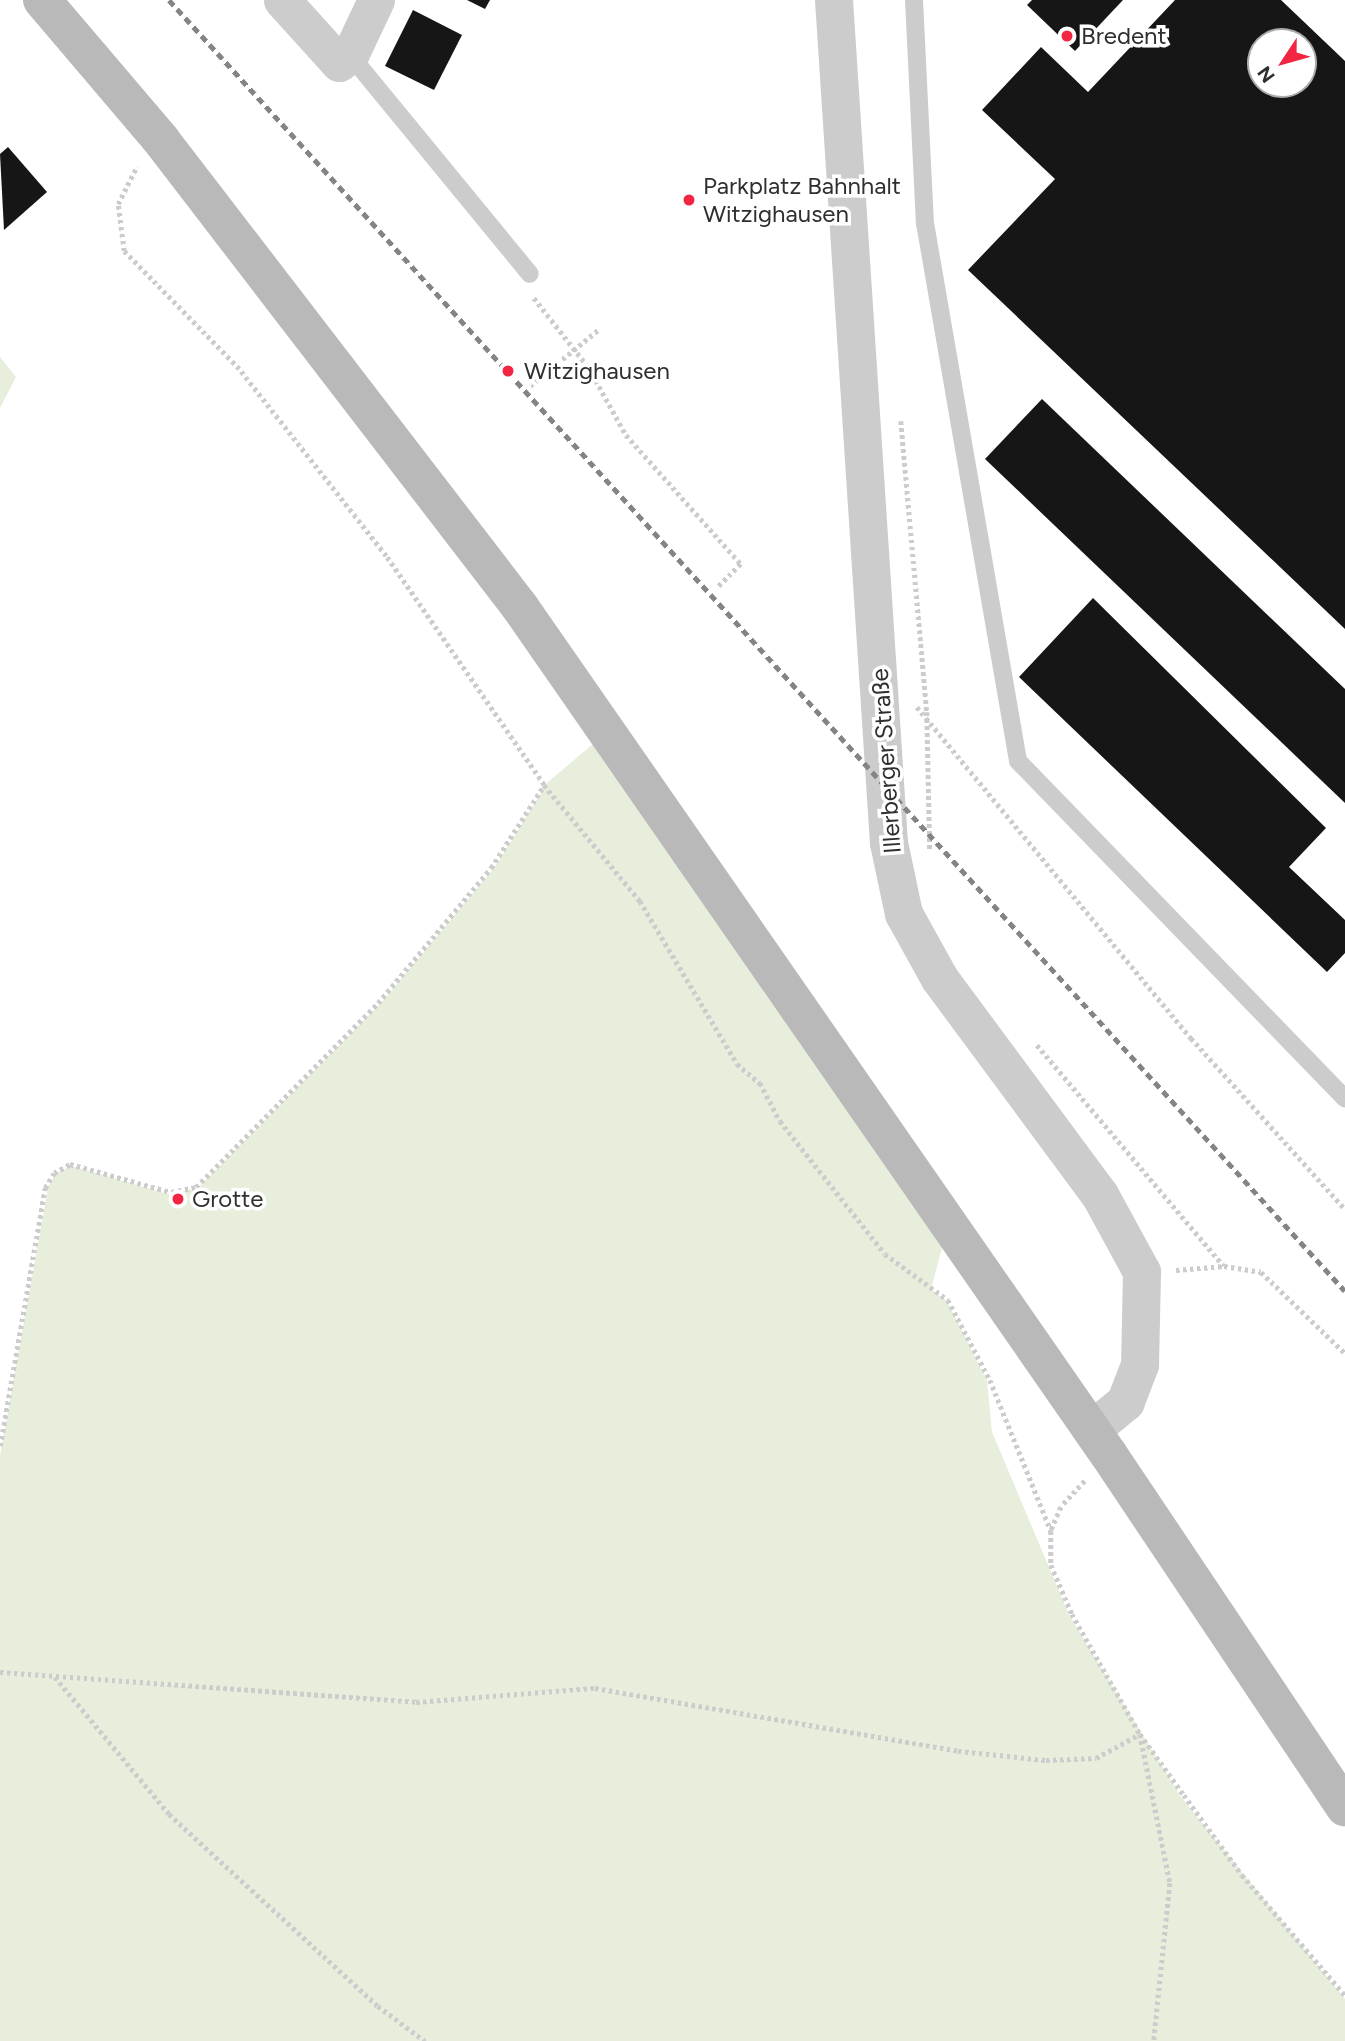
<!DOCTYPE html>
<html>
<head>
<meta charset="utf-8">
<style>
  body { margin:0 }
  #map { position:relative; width:1345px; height:2041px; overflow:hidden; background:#fff; font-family:Figtree,sans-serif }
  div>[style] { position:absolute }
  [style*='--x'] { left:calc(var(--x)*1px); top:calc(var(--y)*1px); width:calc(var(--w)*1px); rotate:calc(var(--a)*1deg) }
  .green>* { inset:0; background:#e7eedc }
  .building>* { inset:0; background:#161616 }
  .path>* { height:4.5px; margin-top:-2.25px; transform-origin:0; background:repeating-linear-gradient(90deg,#ccc 0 3.5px,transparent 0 7px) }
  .service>* { height:18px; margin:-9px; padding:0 9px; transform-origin:9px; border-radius:9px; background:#ccc }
  .minor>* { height:37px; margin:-18.5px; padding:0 18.5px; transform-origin:18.5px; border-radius:18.5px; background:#ccc }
  .tertiary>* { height:38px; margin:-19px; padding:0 19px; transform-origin:19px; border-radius:19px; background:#ccc }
  .secondary>* { height:38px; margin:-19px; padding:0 19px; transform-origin:19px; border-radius:19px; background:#b9b9b9 }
  .rail>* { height:5px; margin-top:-2.5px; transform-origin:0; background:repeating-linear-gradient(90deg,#848484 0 7px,transparent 0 12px) }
  .dots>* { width:19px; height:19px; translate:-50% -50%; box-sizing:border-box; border:4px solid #fff; border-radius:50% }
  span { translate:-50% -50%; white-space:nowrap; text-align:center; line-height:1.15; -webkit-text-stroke:7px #fff; paint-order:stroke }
  .poi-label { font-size:24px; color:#2f2f2f }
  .left { translate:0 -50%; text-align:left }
  .street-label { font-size:24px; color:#2f2f2f }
  .north { position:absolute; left:1247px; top:28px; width:70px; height:70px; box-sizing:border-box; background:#fff; border:2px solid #acacac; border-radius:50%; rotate:234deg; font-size:19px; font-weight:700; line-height:28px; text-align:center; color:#2f2f2f }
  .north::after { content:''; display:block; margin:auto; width:24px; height:32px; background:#f22643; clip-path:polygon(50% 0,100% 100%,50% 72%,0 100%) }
</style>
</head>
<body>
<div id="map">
  <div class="green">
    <div style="clip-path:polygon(0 357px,16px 377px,0 408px)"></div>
    <div style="clip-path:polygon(606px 733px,948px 1226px,931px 1289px,947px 1301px,987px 1381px,992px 1432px,1070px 1617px,1181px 1797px,1345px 1999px,1345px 2041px,0 2041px,0 1456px,48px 1188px,56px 1173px,72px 1166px,171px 1195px,199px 1187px,381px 1003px,495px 867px,548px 782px)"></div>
  </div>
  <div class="building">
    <div style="clip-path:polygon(467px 0,490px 0,485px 9px)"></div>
    <div style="clip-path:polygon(1032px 0,1123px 0,1075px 51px,1027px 5px)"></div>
    <div style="clip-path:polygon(evenodd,1175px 0,1281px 0,1345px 61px,1345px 629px,968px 270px,1055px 179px,982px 110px,1041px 47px,1088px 92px,1175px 0,1261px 42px,1303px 42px,1303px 84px,1261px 84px,1261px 42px)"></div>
    <div style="clip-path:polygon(413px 10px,462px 35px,434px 90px,385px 66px)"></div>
    <div style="clip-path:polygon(8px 147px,47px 192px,4px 230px,0 154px)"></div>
    <div style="clip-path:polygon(1042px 399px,1345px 689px,1345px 803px,985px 459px)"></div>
    <div style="clip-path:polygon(1093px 598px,1326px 828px,1289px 867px,1345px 920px,1345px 953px,1327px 972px,1019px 677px)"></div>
  </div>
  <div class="path">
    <div style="--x:534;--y:298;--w:89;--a:51.8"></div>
    <div style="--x:589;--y:368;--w:77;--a:61.1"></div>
    <div style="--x:626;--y:435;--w:173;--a:48.3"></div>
    <div style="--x:741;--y:564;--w:34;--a:135"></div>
    <div style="--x:530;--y:386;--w:88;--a:-39.5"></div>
    <div style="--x:901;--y:421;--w:292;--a:84.9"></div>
    <div style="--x:927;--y:712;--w:139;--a:88.8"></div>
    <div style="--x:917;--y:707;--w:430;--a:50.4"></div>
    <div style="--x:1191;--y:1038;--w:230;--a:48"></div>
    <div style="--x:544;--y:785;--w:151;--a:50.4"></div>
    <div style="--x:640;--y:901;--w:190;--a:59.2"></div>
    <div style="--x:737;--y:1064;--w:30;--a:40"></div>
    <div style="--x:760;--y:1083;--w:43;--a:62.2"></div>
    <div style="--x:780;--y:1121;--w:169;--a:51.7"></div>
    <div style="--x:885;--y:1254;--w:78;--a:36.1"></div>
    <div style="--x:948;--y:1300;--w:90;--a:62.3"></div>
    <div style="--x:990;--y:1380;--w:163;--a:68"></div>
    <div style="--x:1037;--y:1045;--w:289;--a:49.8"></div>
    <div style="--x:1176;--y:1270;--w:48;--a:-4.8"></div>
    <div style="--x:1224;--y:1266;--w:37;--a:9"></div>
    <div style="--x:1261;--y:1272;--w:117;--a:44"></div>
    <div style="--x:0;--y:1446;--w:262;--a:-80.1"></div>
    <div style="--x:45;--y:1188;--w:17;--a:-59"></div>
    <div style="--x:54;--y:1173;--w:18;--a:-29"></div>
    <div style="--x:70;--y:1164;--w:105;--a:15.5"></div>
    <div style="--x:171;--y:1192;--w:25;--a:-11"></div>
    <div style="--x:196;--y:1187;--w:259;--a:-45.3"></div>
    <div style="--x:378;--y:1003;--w:176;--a:-50.1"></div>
    <div style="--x:491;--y:868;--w:98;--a:-57.4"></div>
    <div style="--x:544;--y:785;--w:278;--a:-124.6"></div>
    <div style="--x:386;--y:556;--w:238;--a:-128.2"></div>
    <div style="--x:239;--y:369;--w:165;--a:-134.3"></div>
    <div style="--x:124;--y:251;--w:47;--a:-97.3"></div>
    <div style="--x:118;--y:204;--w:42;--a:-63.4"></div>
    <div style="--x:1085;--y:1481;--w:35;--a:133"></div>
    <div style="--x:1061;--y:1507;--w:26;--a:113"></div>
    <div style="--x:1051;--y:1531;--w:34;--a:90"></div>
    <div style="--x:1051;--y:1565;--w:53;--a:66.8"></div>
    <div style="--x:1072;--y:1614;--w:138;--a:60.5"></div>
    <div style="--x:1140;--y:1734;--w:75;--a:54.2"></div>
    <div style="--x:1184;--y:1795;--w:99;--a:54.1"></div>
    <div style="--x:1242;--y:1875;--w:158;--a:49.4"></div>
    <div style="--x:0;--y:1672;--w:417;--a:4.1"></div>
    <div style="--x:416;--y:1702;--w:180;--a:-4.5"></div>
    <div style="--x:595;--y:1688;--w:368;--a:9.8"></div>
    <div style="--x:958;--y:1751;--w:88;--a:5.8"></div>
    <div style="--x:1046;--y:1760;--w:50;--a:-2.3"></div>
    <div style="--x:1096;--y:1758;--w:50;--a:-28.6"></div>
    <div style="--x:1140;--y:1734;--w:152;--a:78.6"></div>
    <div style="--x:1170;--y:1883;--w:159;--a:95.8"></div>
    <div style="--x:55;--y:1677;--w:178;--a:50.2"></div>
    <div style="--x:169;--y:1814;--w:284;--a:42.6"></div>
    <div style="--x:378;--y:2006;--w:59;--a:36.7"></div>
  </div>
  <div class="service">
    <div style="--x:914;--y:0;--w:223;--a:87.2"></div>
    <div style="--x:925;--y:223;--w:546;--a:80.19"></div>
    <div style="--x:1018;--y:761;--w:470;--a:45.9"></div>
    <div style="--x:350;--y:55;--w:283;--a:50.6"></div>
  </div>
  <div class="minor">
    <div style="--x:282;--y:0;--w:85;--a:47.9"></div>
    <div style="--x:339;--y:63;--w:14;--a:-36"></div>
    <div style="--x:350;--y:55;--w:61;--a:-64.7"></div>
  </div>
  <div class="tertiary">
    <div style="--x:834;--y:0;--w:845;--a:86.27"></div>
    <div style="--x:889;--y:843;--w:73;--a:78.1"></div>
    <div style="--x:904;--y:914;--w:74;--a:61"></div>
    <div style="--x:940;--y:979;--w:269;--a:53.5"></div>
    <div style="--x:1100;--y:1195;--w:88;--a:61.4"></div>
    <div style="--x:1142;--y:1272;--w:93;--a:91.2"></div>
    <div style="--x:1140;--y:1365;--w:40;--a:111"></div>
    <div style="--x:1126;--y:1402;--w:44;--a:140.5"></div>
  </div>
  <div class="secondary">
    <div style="--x:42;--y:0;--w:184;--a:49.6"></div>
    <div style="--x:161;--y:140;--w:589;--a:52.45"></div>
    <div style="--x:520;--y:607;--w:1032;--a:55.22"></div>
    <div style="--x:1109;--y:1455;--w:424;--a:56.2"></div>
  </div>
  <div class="rail">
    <div style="--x:169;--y:0;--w:1746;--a:47.67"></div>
  </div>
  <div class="dots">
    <div style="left:1067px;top:36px;background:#f22643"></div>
    <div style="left:689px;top:200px;background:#f22643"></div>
    <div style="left:508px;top:371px;background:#f22643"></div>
    <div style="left:178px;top:1199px;background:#f22643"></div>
  </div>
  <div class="poi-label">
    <span class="left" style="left:1081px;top:36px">Bredent</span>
    <span class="left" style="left:703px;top:200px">Parkplatz Bahnhalt<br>Witzighausen</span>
    <span class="left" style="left:524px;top:371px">Witzighausen</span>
    <span class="left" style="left:192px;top:1199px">Grotte</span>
  </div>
  <div class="street-label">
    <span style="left:886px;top:761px;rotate:-94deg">Illerberger Straße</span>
  </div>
  <div class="north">N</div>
</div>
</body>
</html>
